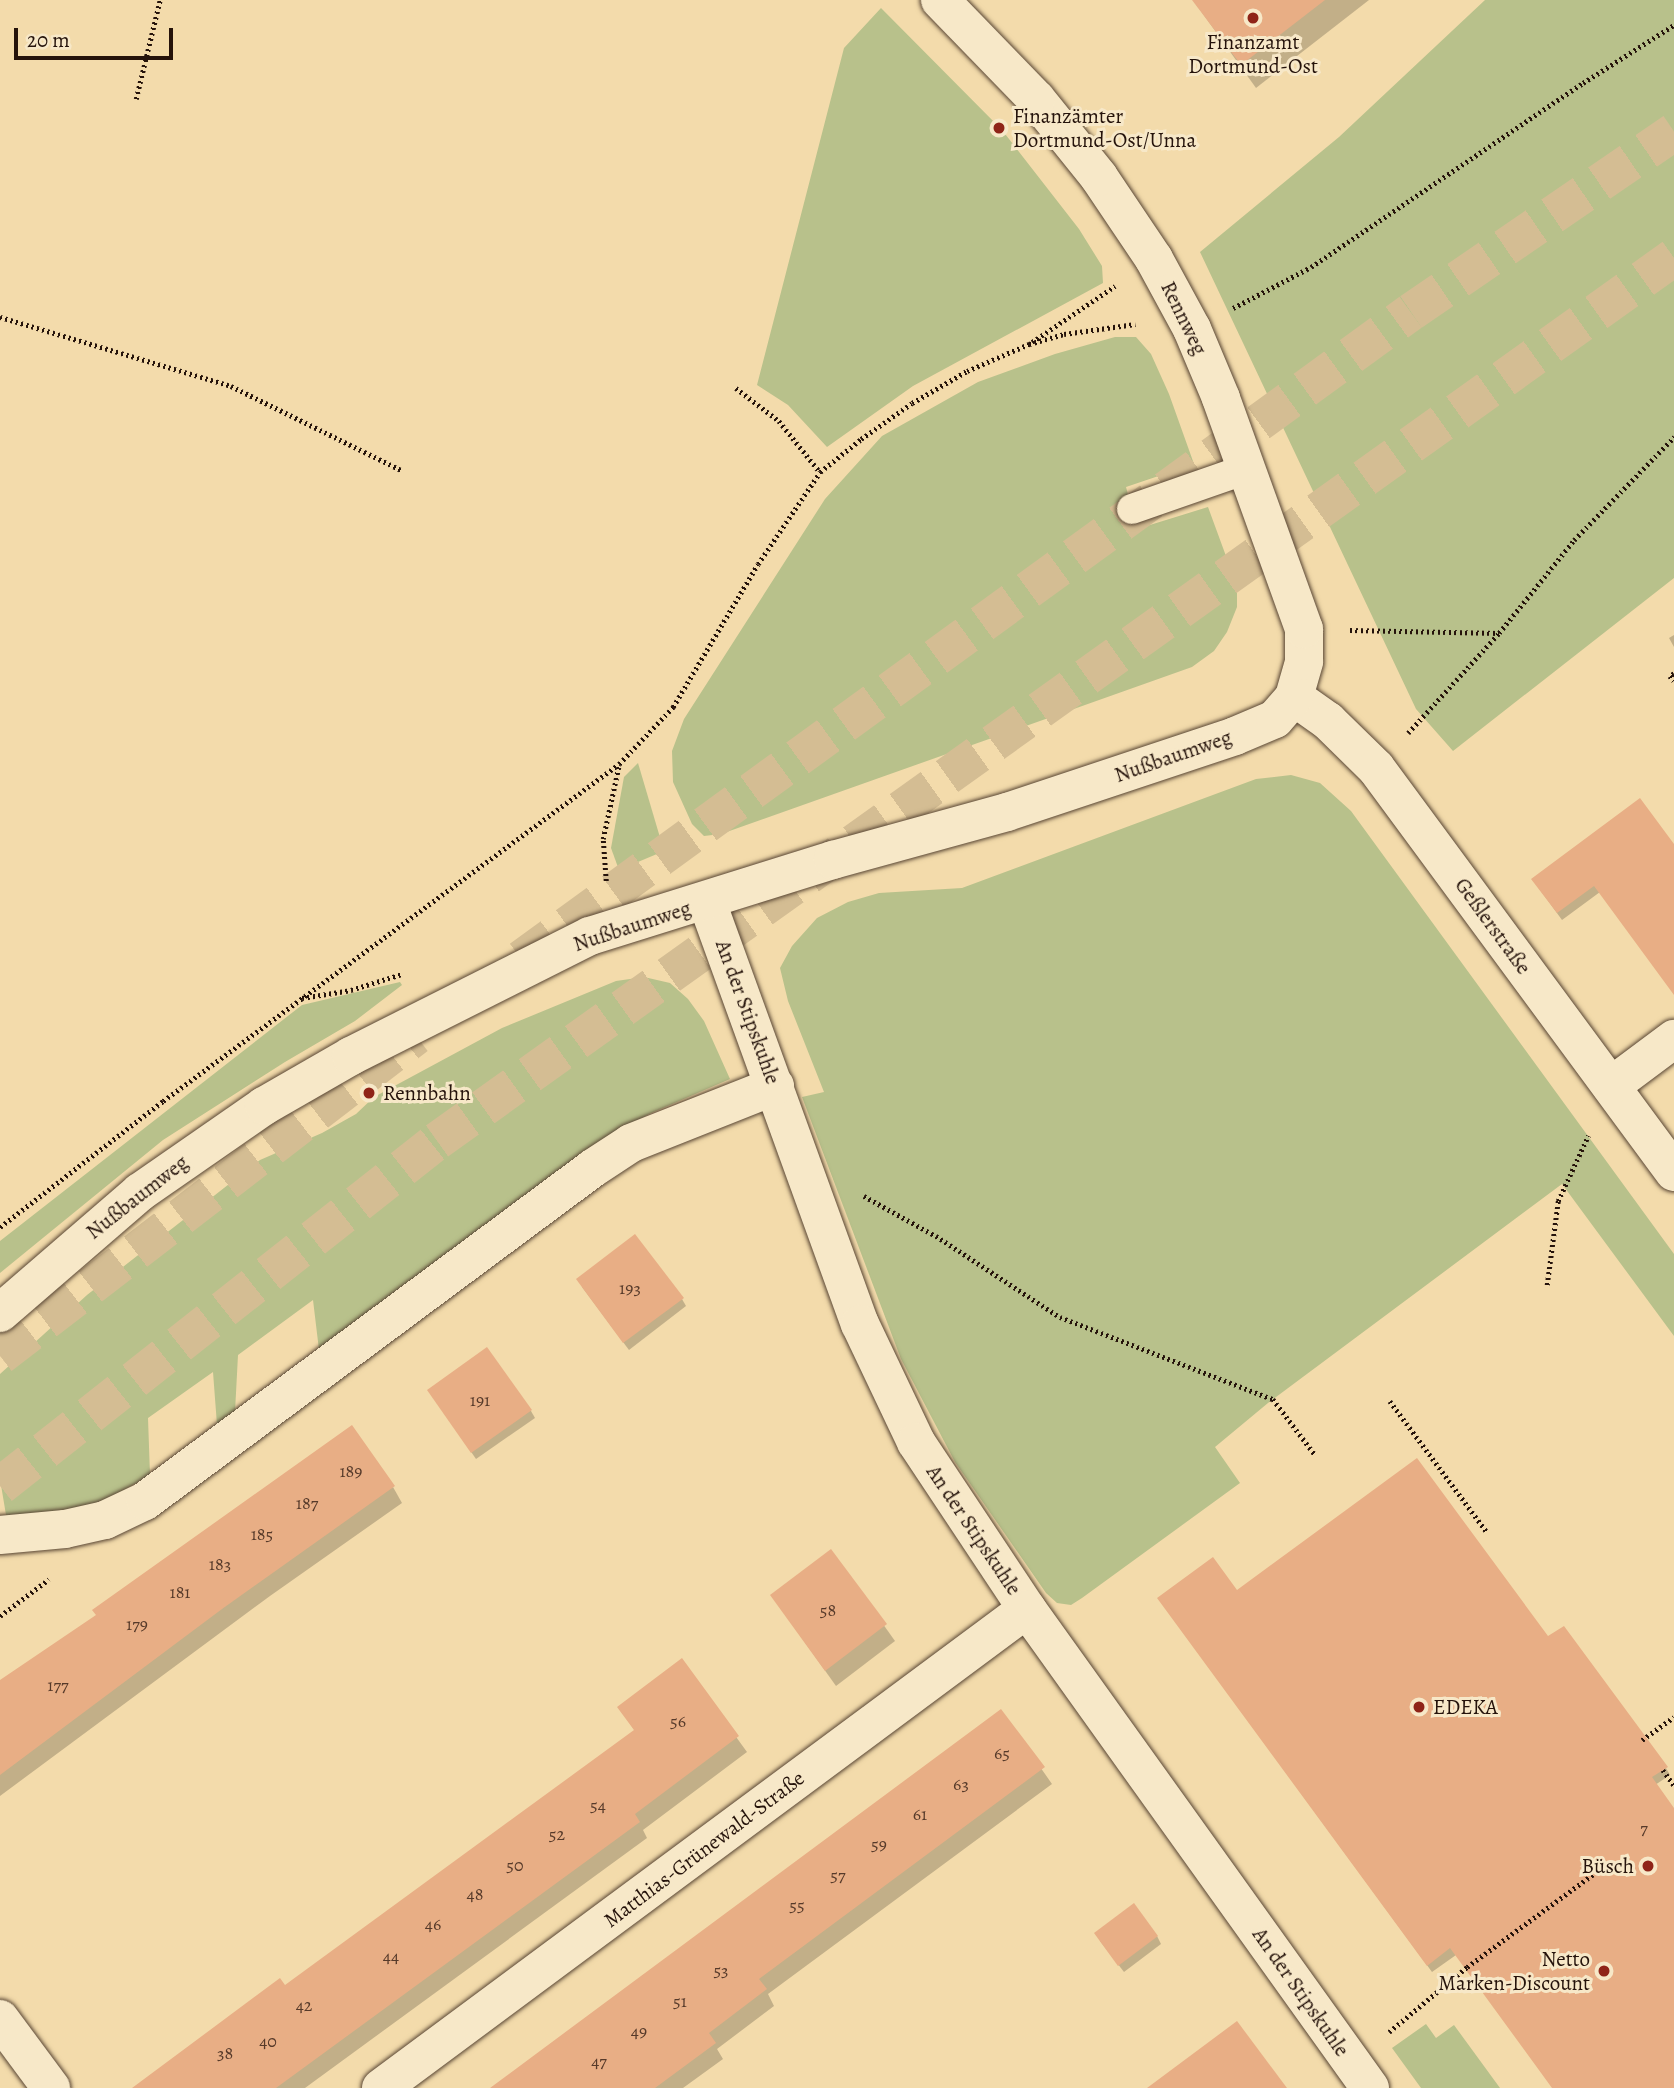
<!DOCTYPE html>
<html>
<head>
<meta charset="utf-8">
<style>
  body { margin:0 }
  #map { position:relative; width:1674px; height:2088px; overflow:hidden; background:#f3dbab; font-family:Alegreya,serif }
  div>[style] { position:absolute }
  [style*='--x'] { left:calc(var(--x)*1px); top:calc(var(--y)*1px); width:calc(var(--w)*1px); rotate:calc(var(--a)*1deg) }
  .green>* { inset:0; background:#b8c18b }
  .shadow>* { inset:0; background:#0003 }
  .building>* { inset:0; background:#e8ae85 }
  .highway-tunnel>* { height:38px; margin-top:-19px; transform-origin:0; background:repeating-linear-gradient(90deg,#d4bd93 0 38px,transparent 0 57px) }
  .path>* { height:4.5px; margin-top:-2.25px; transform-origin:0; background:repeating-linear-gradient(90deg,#25130b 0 2px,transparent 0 5.5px) }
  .roads { filter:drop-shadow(0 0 2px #584533) drop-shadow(0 0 2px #584533) }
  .lane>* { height:30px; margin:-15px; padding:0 15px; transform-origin:15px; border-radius:15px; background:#f7e8c8 }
  .street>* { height:38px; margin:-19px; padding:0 19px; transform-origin:19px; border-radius:19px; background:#f7e8c8 }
  .secondary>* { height:38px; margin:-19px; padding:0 19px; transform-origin:19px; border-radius:19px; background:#f7e8c8 }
  .dots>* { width:19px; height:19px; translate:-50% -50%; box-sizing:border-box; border:4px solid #f7e8c8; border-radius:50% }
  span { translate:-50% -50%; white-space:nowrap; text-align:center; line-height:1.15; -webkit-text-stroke:6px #f7e8c8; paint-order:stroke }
  .number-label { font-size:18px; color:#563a2a }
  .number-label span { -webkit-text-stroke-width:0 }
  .poi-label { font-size:21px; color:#25130b }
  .left { translate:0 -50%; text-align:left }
  .right { translate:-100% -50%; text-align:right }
  .street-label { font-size:21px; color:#25130b }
  .scale { position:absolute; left:14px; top:28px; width:159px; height:32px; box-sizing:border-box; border:4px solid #25130b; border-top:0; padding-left:9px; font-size:21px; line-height:24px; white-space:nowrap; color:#25130b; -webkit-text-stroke:5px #f7e8c8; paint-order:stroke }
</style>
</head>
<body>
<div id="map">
  <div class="green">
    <div style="clip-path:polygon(1485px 0,1674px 0,1674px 578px,1453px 751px,1416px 709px,1200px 252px,1339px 137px)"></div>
    <div style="clip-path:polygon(881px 8px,1002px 130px,1079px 229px,1102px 266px,1103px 283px,913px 386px,827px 447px,788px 405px,757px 385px,844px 48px)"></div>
    <div style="clip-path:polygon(1115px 337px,1136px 337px,1151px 354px,1169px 394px,1194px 464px,1126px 487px,1137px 529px,1208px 507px,1237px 586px,1237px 607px,1227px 632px,1214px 651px,1192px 667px,721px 834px,704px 836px,692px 824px,673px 782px,672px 751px,684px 719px,825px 499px,882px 436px,978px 382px,1055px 354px)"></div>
    <div style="clip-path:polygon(638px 763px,664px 851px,619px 870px,611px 848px,624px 777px)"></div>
    <div style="clip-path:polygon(1291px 775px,1320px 783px,1351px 811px,1674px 1254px,1674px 1336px,1562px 1184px,1268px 1403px,1215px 1447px,1240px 1483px,1082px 1598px,1071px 1605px,1057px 1603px,1046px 1593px,955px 1462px,901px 1359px,802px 1097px,824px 1092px,788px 1001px,780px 968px,792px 946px,817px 918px,848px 902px,879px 893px,962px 888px,1256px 779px)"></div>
    <div style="clip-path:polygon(644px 977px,670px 983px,688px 999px,704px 1021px,730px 1079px,649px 1114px,598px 1143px,319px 1350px,313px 1300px,238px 1355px,235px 1412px,217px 1425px,213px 1372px,148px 1418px,150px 1475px,107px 1500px,76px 1512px,6px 1515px,0 1479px,0 1374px,87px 1295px,260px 1160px,322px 1133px,356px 1114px,374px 1097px,502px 1028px,616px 981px)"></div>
    <div style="clip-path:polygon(400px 982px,402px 985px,355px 1021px,285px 1062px,163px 1140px,0 1273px,0 1241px,302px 1005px)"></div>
    <div style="clip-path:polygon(1426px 2024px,1436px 2038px,1454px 2025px,1500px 2088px,1421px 2088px,1392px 2048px)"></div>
  </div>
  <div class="shadow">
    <div style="clip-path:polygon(1193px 0,1369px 0,1256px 88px)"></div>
    <div style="clip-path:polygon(1674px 635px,1674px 647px,1669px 638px)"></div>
    <div style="clip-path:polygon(1674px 848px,1674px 970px,1600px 892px,1562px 920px,1538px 887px)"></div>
    <div style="clip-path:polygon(582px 1287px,682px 1299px,686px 1306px,629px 1350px)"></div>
    <div style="clip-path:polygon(434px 1398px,531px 1411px,535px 1418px,476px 1459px)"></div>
    <div style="clip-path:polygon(393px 1487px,402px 1503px,270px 1596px,0 1796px,0 1683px)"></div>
    <div style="clip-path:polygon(831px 1551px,895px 1641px,836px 1686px,772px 1596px)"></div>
    <div style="clip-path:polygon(1237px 1592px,1548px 1639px,1666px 1768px,1670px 1775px,1655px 1785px,1674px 1811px,1674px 2088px,1553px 2088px,1456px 1955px,1432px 1972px,1164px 1606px)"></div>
    <div style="clip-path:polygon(681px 1661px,747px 1752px,643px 1830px,647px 1838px,305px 2088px,134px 2088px,285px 1987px,635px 1731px,619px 1707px)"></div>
    <div style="clip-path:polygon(1001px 1711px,1052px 1784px,768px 1994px,774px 2006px,717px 2049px,723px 2059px,683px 2088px,493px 2088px)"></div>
    <div style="clip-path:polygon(1157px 1936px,1161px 1944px,1124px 1972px,1100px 1941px)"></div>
  </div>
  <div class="building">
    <div style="clip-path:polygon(1192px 0,1325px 0,1241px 65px)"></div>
    <div style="clip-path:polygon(1640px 798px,1674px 844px,1674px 995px,1594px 886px,1557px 913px,1531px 879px)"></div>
    <div style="clip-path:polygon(635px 1234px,684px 1298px,623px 1343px,576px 1279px)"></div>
    <div style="clip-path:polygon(487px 1347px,532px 1410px,471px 1453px,427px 1390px)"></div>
    <div style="clip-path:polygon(352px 1425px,395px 1486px,222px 1609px,0 1775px,0 1680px,96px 1615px,92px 1610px)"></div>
    <div style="clip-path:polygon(1417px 1458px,1548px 1636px,1564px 1626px,1668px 1767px,1652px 1777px,1674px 1808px,1674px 2088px,1552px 2088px,1450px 1948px,1427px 1966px,1157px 1598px,1213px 1557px,1237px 1590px)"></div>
    <div style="clip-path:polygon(831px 1549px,887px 1624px,825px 1671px,770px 1595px)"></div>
    <div style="clip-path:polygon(682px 1658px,739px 1736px,635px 1814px,640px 1822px,276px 2088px,132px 2088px,280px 1978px,285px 1985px,634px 1730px,617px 1707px)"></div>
    <div style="clip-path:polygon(1001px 1709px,1045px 1767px,759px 1979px,767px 1989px,709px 2033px,716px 2043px,655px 2088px,490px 2088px)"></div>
    <div style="clip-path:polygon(1134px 1903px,1158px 1936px,1118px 1966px,1094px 1933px)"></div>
    <div style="clip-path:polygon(1237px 2021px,1287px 2088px,1147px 2088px)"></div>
  </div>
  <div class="highway-tunnel">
    <div style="--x:521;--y:959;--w:1100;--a:-36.02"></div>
    <div style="--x:1411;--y:312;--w:319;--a:-34.4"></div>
    <div style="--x:0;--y:1356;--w:525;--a:-37.57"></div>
    <div style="--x:0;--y:1486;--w:557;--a:-38.29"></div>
    <div style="--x:437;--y:1141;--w:1520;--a:-35.55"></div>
  </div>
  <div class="path">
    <div style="--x:136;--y:99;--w:102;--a:-76.4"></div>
    <div style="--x:1233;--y:308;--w:88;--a:-27.7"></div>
    <div style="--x:1311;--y:267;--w:328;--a:-34.1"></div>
    <div style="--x:1583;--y:83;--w:108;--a:-32.5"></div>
    <div style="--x:0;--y:317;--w:241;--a:16.6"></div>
    <div style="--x:231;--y:386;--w:192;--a:26.3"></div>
    <div style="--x:1032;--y:342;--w:100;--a:-34"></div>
    <div style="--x:736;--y:388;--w:54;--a:37.5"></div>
    <div style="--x:779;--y:421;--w:65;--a:51.2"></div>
    <div style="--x:1350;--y:630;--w:149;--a:1.2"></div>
    <div style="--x:1674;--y:674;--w:4;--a:153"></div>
    <div style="--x:1670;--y:676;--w:6;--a:51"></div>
    <div style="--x:1408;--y:733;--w:135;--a:-47.7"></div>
    <div style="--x:1499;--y:633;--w:119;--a:-51.1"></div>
    <div style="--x:1574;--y:540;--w:144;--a:-45.8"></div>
    <div style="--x:606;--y:881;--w:42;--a:-94.1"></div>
    <div style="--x:603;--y:839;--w:76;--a:-77.8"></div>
    <div style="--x:302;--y:998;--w:50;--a:-9.3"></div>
    <div style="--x:351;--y:990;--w:53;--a:-17.4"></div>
    <div style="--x:864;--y:1196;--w:82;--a:29.1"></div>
    <div style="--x:936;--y:1236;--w:148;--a:33.2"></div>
    <div style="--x:1060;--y:1317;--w:228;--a:21.1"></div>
    <div style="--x:1273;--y:1399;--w:71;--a:53"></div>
    <div style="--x:0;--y:1227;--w:206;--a:-37.7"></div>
    <div style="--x:163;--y:1101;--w:567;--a:-36.47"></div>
    <div style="--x:619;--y:764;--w:79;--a:-46.5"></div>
    <div style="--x:673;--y:707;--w:166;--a:-59.3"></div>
    <div style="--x:758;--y:564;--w:111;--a:-56"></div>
    <div style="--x:820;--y:472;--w:53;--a:-38.8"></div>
    <div style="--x:861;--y:439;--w:62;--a:-35.2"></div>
    <div style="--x:912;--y:403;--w:64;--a:-30.2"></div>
    <div style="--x:967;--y:371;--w:68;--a:-23.5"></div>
    <div style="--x:1029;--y:344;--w:36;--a:-16"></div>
    <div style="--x:1064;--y:334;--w:72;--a:-8"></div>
    <div style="--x:1547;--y:1285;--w:85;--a:-82.5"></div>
    <div style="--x:1558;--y:1201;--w:72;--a:-65.2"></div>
    <div style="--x:1390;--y:1401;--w:163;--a:53.5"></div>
    <div style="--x:0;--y:1616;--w:61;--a:-37.1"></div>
    <div style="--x:1642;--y:1740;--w:39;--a:-36"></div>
    <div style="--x:1663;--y:1770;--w:19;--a:54"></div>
    <div style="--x:1389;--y:2032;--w:102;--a:-39.8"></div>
    <div style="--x:1467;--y:1967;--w:167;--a:-36.3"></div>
  </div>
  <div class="roads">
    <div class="lane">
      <div style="--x:1132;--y:509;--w:122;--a:-19.2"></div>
    </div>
    <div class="street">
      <div style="--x:1294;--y:697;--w:42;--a:35.2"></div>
      <div style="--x:1328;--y:721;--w:67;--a:44.4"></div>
      <div style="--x:1376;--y:768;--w:502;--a:53.59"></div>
      <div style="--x:707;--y:902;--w:449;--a:70.1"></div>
      <div style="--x:860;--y:1324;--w:131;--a:64.6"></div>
      <div style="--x:916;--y:1442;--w:201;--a:56.4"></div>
      <div style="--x:1027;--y:1609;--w:589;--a:54.39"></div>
      <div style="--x:1611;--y:1086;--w:79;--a:-36.7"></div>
      <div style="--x:0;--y:1535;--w:65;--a:-5.3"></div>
      <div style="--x:65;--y:1529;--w:41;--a:-12.7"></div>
      <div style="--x:105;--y:1520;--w:44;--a:-25.4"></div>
      <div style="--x:145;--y:1501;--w:558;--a:-36.62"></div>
      <div style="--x:593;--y:1168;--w:45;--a:-33.3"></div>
      <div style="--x:631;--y:1143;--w:155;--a:-21.6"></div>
      <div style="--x:0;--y:2019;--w:86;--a:53.5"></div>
      <div style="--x:381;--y:2088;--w:804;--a:-36.56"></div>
    </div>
    <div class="secondary">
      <div style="--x:0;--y:1313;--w:185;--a:-40.8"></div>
      <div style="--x:140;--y:1192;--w:151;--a:-34.7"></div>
      <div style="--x:264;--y:1106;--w:100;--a:-29.9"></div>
      <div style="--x:351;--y:1056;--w:267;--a:-26.7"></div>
      <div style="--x:590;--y:936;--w:255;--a:-17.4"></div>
      <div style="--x:833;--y:860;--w:180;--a:-15.4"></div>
      <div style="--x:1007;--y:812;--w:240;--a:-18.4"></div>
      <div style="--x:1235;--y:736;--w:43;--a:-23"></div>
      <div style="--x:1275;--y:719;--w:29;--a:-49"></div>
      <div style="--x:1294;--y:697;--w:37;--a:-74"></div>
      <div style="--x:1304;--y:661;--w:32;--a:-90"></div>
      <div style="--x:1304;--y:629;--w:245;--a:-109.8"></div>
      <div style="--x:1221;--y:398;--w:75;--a:-112.8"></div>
      <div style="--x:1192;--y:329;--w:80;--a:-118.5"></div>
      <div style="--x:1154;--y:259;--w:99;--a:-123.9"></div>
      <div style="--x:1099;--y:177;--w:100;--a:-128.9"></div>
      <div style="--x:1036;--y:99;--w:138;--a:-134.1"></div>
    </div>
  </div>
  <div class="dots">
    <div style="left:1253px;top:18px;background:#8f2418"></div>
    <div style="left:999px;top:128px;background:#8f2418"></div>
    <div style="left:369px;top:1093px;background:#8f2418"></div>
    <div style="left:1419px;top:1707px;background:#8f2418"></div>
    <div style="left:1648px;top:1866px;background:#8f2418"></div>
    <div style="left:1604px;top:1971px;background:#8f2418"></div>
  </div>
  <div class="number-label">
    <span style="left:630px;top:1288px">193</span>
    <span style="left:480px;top:1400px">191</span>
    <span style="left:351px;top:1471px">189</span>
    <span style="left:307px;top:1503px">187</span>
    <span style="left:262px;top:1534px">185</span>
    <span style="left:220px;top:1564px">183</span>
    <span style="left:180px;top:1592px">181</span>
    <span style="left:828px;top:1610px">58</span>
    <span style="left:137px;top:1624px">179</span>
    <span style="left:58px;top:1685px">177</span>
    <span style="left:678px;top:1721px">56</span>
    <span style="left:1002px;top:1753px">65</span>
    <span style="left:961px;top:1784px">63</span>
    <span style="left:598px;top:1805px">54</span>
    <span style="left:920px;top:1814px">61</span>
    <span style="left:1644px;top:1828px">7</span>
    <span style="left:557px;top:1834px">52</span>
    <span style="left:879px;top:1844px">59</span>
    <span style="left:515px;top:1865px">50</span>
    <span style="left:838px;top:1875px">57</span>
    <span style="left:475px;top:1894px">48</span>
    <span style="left:797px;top:1905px">55</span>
    <span style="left:433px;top:1924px">46</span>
    <span style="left:391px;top:1956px">44</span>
    <span style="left:721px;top:1970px">53</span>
    <span style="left:680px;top:2001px">51</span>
    <span style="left:304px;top:2005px">42</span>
    <span style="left:639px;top:2031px">49</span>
    <span style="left:268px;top:2041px">40</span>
    <span style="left:225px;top:2053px">38</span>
    <span style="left:599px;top:2061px">47</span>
  </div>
  <div class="poi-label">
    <span style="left:1253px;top:54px">Finanzamt<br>Dortmund-Ost</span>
    <span class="left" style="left:1013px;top:128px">Finanzämter<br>Dortmund-Ost/Unna</span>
    <span class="left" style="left:383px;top:1093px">Rennbahn</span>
    <span class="left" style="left:1433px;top:1707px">EDEKA</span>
    <span class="right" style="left:1634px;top:1866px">Büsch</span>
    <span class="right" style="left:1590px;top:1971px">Netto<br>Marken-Discount</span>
  </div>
  <div class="street-label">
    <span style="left:1184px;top:318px;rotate:64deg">Rennweg</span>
    <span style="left:1173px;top:756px;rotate:-19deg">Nußbaumweg</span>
    <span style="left:632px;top:926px;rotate:-18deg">Nußbaumweg</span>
    <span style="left:1493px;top:926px;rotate:54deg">Geßlerstraße</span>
    <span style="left:748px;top:1012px;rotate:70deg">An der Stipskuhle</span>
    <span style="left:137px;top:1197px;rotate:-38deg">Nußbaumweg</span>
    <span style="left:974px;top:1530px;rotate:56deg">An der Stipskuhle</span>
    <span style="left:704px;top:1849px;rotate:-37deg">Matthias-Grünewald-Straße</span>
    <span style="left:1301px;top:1992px;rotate:55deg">An der Stipskuhle</span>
  </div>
  <div class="scale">20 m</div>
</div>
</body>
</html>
